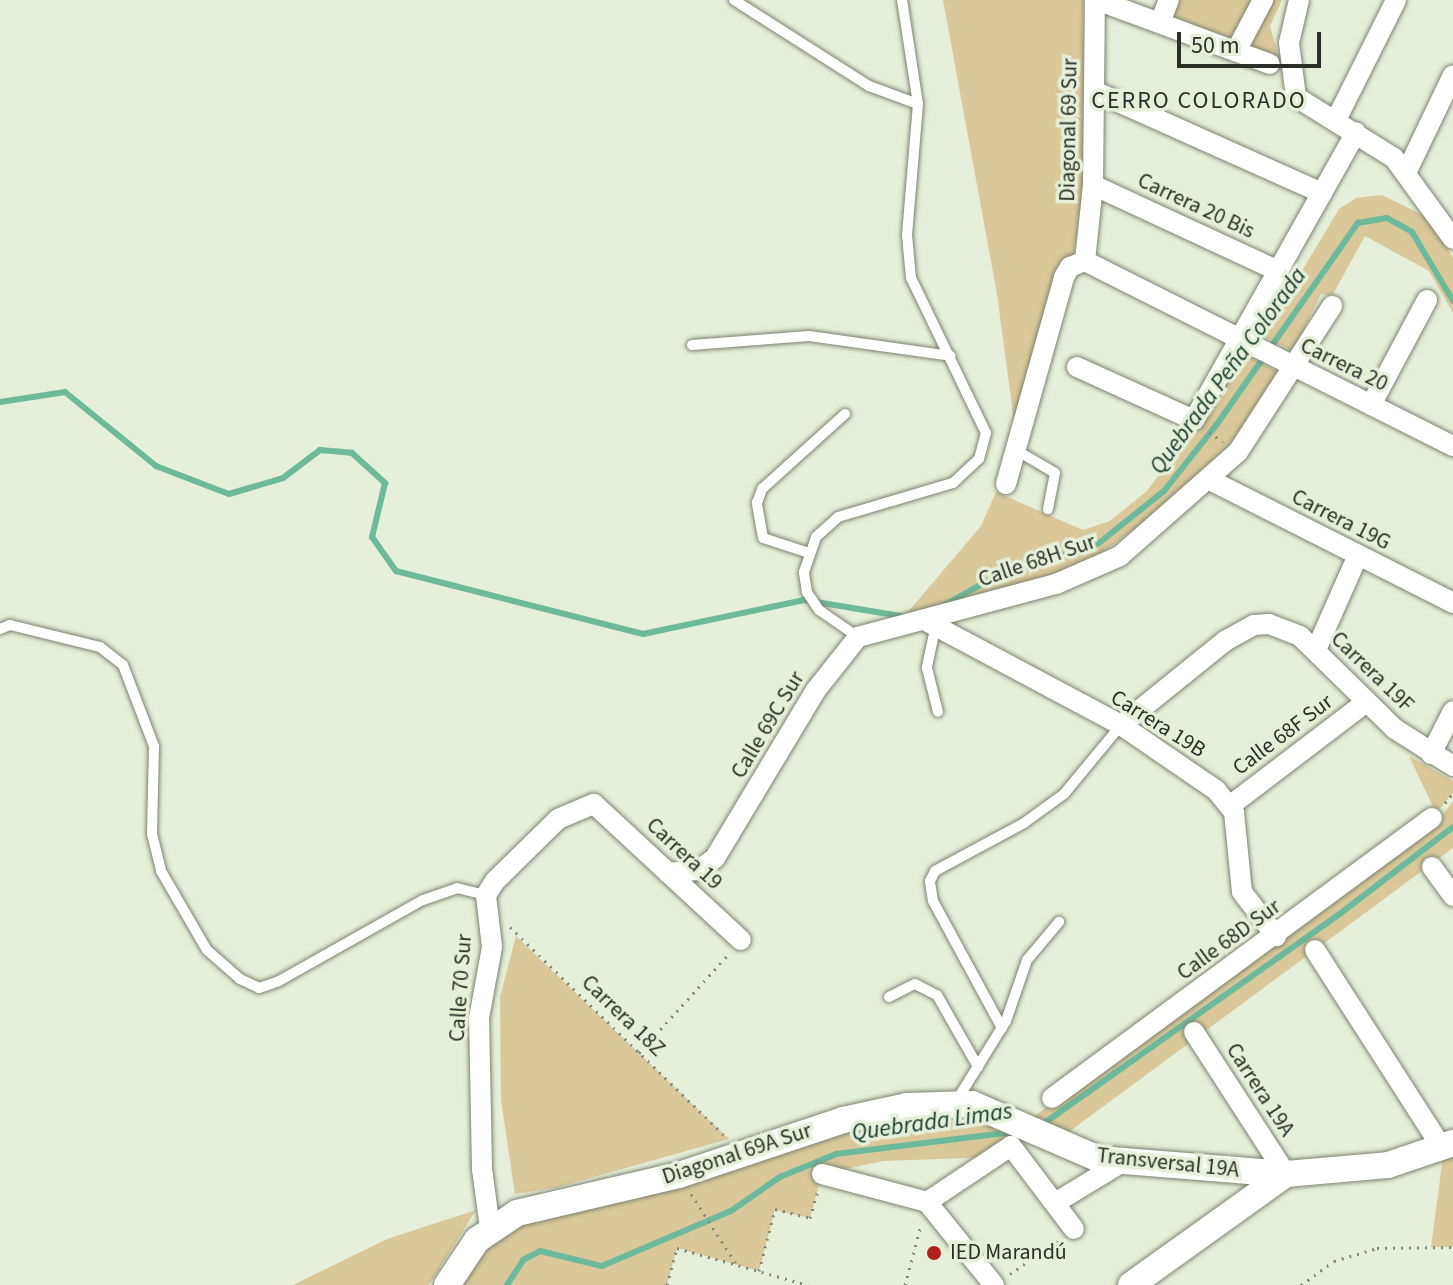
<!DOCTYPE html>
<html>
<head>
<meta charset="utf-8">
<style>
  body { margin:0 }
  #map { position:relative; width:1453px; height:1285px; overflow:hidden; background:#e5efd9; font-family:"Source Sans 3",sans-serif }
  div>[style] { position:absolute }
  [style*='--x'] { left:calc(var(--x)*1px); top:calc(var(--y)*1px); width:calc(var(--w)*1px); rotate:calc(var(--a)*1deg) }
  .green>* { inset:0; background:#dbc89a }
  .stream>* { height:6px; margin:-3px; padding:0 3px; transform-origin:3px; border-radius:3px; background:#6cb99b }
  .path>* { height:3px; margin-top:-1.5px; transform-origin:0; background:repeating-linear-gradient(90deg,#82897b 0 2px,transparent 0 8px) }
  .roads { filter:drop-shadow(0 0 2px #7b8370) drop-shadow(0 0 2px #7b8370) }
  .lane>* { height:10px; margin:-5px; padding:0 5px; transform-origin:5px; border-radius:5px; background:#fff }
  .street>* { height:20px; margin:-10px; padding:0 10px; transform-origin:10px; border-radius:10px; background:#fff }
  .secondary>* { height:26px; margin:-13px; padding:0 13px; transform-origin:13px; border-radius:13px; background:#fff }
  .dots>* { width:22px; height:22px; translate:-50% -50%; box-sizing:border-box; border:4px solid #e5efd9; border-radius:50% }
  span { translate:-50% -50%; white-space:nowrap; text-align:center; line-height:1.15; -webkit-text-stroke:7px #e5efd9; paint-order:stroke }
  .street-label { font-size:22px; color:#2b2f27 }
  .poi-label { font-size:22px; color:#2b2f27 }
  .left { translate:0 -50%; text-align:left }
  .neighbourhood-label { font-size:24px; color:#2b2f27; letter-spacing:2px }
  .water-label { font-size:24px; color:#193d2f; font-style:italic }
  .scale { position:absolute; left:1177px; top:32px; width:144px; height:36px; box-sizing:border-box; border:4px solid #2b2f27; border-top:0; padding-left:10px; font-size:24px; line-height:28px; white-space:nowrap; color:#2b2f27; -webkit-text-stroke:6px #e5efd9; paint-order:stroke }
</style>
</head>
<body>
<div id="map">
  <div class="green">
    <div style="clip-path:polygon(943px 0,1083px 0,1085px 186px,1073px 257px,1017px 444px,997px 294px)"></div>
    <div style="clip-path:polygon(1175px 0,1282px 0,1270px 26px,1280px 61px,1171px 15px)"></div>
    <div style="clip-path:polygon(1382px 195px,1425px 216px,1444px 241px,1453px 258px,1453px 313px,1429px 271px,1365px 236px,1332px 296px,1321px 294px,1293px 351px,1263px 336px,1339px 209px,1356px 198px)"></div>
    <div style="clip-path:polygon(1248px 356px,1281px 374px,1228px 446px,1143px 523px,1097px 556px,1041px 581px,993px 590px,897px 625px,981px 526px,996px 492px,1083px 530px,1110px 521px,1147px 491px)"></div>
    <div style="clip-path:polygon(1409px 756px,1453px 781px,1453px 793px,1436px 813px)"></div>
    <div style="clip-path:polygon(1453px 801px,1453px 848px,1062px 1137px,1029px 1120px,1436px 823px)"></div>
    <div style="clip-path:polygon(516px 936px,729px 1139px,555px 1188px,515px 1194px,501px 1100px,500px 997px)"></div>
    <div style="clip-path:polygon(970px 1120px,1002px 1127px,1011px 1146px,995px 1157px,883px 1161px,822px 1174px,810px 1218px,775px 1210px,759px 1271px,677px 1248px,667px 1285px,458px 1285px,480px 1248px,515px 1226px,641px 1198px,864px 1127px)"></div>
    <div style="clip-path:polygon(1453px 1155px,1453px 1247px,1431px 1247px,1443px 1157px)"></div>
    <div style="clip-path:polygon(476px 1210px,429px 1285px,293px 1285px,387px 1239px)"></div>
  </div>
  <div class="stream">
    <div style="--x:0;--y:402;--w:66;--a:-8.7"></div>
    <div style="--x:65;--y:392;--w:117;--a:39.1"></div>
    <div style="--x:156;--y:466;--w:78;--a:21"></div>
    <div style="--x:229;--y:494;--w:56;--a:-16.5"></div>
    <div style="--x:283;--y:478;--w:46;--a:-37.1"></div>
    <div style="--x:320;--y:450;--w:32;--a:5"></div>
    <div style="--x:352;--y:453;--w:45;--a:42.3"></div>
    <div style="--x:385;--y:483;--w:56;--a:103.5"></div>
    <div style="--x:372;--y:537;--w:42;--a:54.8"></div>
    <div style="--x:396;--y:571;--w:255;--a:14.3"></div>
    <div style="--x:643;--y:634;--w:165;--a:-11.9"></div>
    <div style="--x:804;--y:600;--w:98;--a:9.4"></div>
    <div style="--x:943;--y:606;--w:51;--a:-29.6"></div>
    <div style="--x:987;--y:581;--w:118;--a:-18.7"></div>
    <div style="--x:1099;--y:543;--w:83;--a:-38.7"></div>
    <div style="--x:1164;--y:491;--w:85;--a:-51.7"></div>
    <div style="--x:1217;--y:424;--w:246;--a:-55"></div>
    <div style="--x:1358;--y:223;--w:29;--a:-10"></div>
    <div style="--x:1387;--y:218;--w:29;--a:29"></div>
    <div style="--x:1412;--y:232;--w:80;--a:59.3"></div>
    <div style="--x:1043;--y:1124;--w:360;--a:-35.3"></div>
    <div style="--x:1337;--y:916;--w:146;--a:-37.5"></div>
    <div style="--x:507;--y:1285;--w:30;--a:-57"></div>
    <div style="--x:523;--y:1260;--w:19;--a:-28"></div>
    <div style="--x:540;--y:1251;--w:64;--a:13.6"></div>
    <div style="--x:602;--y:1266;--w:140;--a:-23.1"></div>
    <div style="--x:731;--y:1211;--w:60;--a:-34.8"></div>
    <div style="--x:780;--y:1177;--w:61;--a:-22.3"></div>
    <div style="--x:836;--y:1154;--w:178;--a:-7.1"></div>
  </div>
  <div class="path">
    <div style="--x:1209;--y:432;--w:17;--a:36"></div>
    <div style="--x:1445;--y:803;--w:13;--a:-51"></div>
    <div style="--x:510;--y:927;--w:300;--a:44.2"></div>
    <div style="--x:639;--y:1053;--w:132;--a:-47.8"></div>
    <div style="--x:691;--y:1194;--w:85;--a:57.1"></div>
    <div style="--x:759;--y:1271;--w:64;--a:-75.5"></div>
    <div style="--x:775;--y:1209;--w:36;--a:14"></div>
    <div style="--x:810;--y:1218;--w:26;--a:-74"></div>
    <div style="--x:1010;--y:1274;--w:61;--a:-35"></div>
    <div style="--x:667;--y:1285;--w:38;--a:-75"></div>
    <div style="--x:677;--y:1248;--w:136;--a:15.8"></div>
    <div style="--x:905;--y:1285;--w:62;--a:-75.1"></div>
    <div style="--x:1301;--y:1285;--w:41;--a:-36"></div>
    <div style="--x:1334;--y:1261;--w:45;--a:-16.8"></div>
    <div style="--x:1377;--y:1248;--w:76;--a:-0.8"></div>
  </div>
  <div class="roads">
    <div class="lane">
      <div style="--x:734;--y:0;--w:160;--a:32.5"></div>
      <div style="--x:869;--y:86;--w:52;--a:20.2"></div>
      <div style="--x:692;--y:345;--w:117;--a:-4.4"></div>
      <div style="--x:809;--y:336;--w:143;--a:8"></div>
      <div style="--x:1016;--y:450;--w:45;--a:30.5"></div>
      <div style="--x:1055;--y:473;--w:37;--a:101"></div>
      <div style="--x:809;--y:553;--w:48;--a:-161.9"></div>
      <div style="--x:763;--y:538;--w:36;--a:-100"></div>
      <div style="--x:757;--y:503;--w:15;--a:-70"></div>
      <div style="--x:762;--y:489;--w:112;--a:-42.1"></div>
      <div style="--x:0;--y:629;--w:11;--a:-22"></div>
      <div style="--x:10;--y:625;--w:93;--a:13.7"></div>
      <div style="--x:100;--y:647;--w:29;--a:38"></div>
      <div style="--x:123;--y:665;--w:87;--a:69.1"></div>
      <div style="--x:154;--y:746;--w:88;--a:91.3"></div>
      <div style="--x:152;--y:834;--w:38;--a:76"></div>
      <div style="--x:161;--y:871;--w:91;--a:59.8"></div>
      <div style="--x:207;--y:950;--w:44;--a:41.3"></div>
      <div style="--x:240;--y:979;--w:21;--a:25"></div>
      <div style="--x:259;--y:988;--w:21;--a:-19"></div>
      <div style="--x:279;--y:981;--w:165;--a:-29.4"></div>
      <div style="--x:423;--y:900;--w:36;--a:-19"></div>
      <div style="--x:457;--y:888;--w:30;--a:14"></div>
      <div style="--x:935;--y:629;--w:40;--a:102"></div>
      <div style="--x:927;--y:668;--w:45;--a:76"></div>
      <div style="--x:858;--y:637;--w:47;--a:-145.3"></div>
      <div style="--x:819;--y:610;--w:22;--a:-124"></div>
      <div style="--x:807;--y:592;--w:20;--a:-99"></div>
      <div style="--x:804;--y:572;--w:37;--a:-71"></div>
      <div style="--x:816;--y:537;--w:30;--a:-42"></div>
      <div style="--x:838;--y:517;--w:120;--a:-16.5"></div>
      <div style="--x:953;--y:483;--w:35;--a:-43"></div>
      <div style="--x:979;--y:459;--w:27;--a:-75"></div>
      <div style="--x:986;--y:433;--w:172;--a:-115.8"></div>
      <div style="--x:911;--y:278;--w:43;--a:-95.3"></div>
      <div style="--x:907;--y:235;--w:131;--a:-85.2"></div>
      <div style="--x:918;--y:104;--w:105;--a:-98.7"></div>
      <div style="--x:889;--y:997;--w:29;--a:-27"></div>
      <div style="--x:915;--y:984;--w:25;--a:27"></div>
      <div style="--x:937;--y:995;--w:83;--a:60.3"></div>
      <div style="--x:1002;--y:1028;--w:145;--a:-118.5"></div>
      <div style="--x:933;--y:901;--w:20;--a:-99"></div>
      <div style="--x:930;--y:881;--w:11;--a:-63"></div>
      <div style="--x:935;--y:871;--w:101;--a:-28.3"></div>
      <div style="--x:1024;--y:823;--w:49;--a:-35.9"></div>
      <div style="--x:1064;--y:794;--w:89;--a:-50.4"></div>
      <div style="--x:957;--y:1100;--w:93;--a:-58.2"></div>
      <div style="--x:1006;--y:1021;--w:65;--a:-71"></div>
      <div style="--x:1027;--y:960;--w:50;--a:-49.9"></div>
    </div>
    <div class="street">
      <div style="--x:1097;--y:0;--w:184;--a:20.3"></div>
      <div style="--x:1299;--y:0;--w:44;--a:103.1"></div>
      <div style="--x:1289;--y:43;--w:54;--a:82.6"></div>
      <div style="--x:1296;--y:97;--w:115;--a:31.9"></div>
      <div style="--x:1394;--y:158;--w:100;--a:53.9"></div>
      <div style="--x:1160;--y:23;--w:25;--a:-69"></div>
      <div style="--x:1236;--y:51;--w:58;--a:-62.1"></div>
      <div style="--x:1094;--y:91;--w:250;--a:24.1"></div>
      <div style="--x:1336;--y:120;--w:134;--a:-63.4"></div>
      <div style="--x:1407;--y:171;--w:106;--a:-64.4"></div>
      <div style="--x:1093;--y:185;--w:204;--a:24.9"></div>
      <div style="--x:1085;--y:261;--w:412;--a:26.7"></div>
      <div style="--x:1085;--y:261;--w:76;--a:-84"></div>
      <div style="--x:1093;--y:185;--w:185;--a:-89.4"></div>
      <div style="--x:1077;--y:367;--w:128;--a:24.4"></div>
      <div style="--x:1194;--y:420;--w:330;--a:-60.6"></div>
      <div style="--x:1371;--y:405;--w:119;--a:-61.9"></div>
      <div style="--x:1208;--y:479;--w:275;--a:26.8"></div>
      <div style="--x:1006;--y:484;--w:215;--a:-74.3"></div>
      <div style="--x:1064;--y:277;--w:12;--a:-59"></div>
      <div style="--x:1070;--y:267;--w:16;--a:-22"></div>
      <div style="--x:928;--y:622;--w:219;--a:28.1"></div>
      <div style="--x:1121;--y:725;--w:115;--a:34.4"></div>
      <div style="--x:1216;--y:790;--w:28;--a:51"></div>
      <div style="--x:1234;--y:812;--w:80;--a:84.3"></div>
      <div style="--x:1242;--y:892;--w:56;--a:52.3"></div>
      <div style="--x:1316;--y:650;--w:104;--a:-66.1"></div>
      <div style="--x:1121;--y:725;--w:134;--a:-38.9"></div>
      <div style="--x:1225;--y:641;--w:33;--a:-29"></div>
      <div style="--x:1254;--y:625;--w:15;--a:-4"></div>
      <div style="--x:1269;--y:624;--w:33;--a:21"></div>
      <div style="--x:1300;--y:636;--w:133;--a:44.4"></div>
      <div style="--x:1395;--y:729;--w:69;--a:32.5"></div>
      <div style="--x:1431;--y:754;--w:48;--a:-62.9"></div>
      <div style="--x:1231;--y:805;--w:168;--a:-37.3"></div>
      <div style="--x:1432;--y:867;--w:36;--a:54"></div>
      <div style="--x:668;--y:873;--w:31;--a:-6"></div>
      <div style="--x:699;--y:870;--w:20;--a:-37"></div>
      <div style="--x:715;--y:858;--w:196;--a:-59"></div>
      <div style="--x:816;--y:690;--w:68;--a:-51.6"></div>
      <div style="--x:858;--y:637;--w:205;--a:-15"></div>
      <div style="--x:1056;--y:584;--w:70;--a:-23.6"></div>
      <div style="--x:1120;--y:556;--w:157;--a:-41.4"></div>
      <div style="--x:1238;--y:452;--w:174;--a:-57.2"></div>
      <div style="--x:1315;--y:950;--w:235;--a:57.3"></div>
      <div style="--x:1194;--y:1032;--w:169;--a:57.1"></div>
      <div style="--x:1052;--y:1098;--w:472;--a:-36.4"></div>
      <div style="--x:822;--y:1174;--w:109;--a:14.9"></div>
      <div style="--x:927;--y:1202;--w:101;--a:-33.7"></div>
      <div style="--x:1011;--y:1146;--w:104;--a:52.8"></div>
      <div style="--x:927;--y:1202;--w:107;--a:51.1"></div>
      <div style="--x:1055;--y:1203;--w:81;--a:-31.3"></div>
      <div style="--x:490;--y:1228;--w:60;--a:-97.7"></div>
      <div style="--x:482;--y:1169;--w:151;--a:-91.1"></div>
      <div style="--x:479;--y:1018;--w:72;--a:-79.6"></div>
      <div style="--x:492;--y:947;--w:52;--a:-96.6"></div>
      <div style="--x:486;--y:895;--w:17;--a:-57"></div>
      <div style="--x:495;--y:881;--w:88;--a:-44.5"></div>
      <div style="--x:558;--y:819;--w:39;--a:-23"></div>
      <div style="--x:594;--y:804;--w:200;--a:42.8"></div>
    </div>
    <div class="secondary">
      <div style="--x:447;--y:1285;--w:54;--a:-56.3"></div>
      <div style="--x:477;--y:1240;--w:48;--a:-34"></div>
      <div style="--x:517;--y:1213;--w:166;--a:-13.2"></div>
      <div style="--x:679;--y:1175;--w:173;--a:-18.5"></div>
      <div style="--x:843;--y:1120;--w:66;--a:-12.3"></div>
      <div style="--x:907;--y:1106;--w:65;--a:-1.8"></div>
      <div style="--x:972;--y:1104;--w:138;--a:23.4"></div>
      <div style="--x:1099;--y:1159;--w:188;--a:4.6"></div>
      <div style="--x:1286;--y:1174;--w:102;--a:-5"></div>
      <div style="--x:1388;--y:1165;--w:69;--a:-18.7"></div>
      <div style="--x:1131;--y:1285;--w:191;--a:-35.6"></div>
    </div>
  </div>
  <div class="dots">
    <div style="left:934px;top:1253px;background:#b0211b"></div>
  </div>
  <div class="street-label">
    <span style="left:1069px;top:130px;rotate:-89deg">Diagonal 69 Sur</span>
    <span style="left:1196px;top:206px;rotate:25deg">Carrera 20 Bis</span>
    <span style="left:1344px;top:365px;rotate:26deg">Carrera 20</span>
    <span style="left:1341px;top:520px;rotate:27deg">Carrera 19G</span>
    <span style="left:1037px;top:561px;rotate:-19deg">Calle 68H Sur</span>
    <span style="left:1372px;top:672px;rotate:44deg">Carrera 19F</span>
    <span style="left:1158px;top:724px;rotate:32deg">Carrera 19B</span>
    <span style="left:768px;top:725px;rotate:-59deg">Calle 69C Sur</span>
    <span style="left:1283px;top:735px;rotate:-37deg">Calle 68F Sur</span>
    <span style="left:684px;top:854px;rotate:43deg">Carrera 19</span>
    <span style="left:1229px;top:940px;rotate:-36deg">Calle 68D Sur</span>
    <span style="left:461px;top:988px;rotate:-86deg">Calle 70 Sur</span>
    <span style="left:623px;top:1016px;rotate:44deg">Carrera 18Z</span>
    <span style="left:1260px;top:1090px;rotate:57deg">Carrera 19A</span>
    <span style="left:737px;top:1154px;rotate:-18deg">Diagonal 69A Sur</span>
    <span style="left:1168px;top:1163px;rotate:6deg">Transversal 19A</span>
  </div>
  <div class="poi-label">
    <span class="left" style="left:950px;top:1253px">IED Marandú</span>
  </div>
  <div class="neighbourhood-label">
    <span style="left:1199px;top:101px">CERRO COLORADO</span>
  </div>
  <div class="water-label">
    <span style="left:1228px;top:371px;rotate:-54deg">Quebrada Peña Colorada</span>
    <span style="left:932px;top:1122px;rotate:-8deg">Quebrada Limas</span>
  </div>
  <div class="scale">50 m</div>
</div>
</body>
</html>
